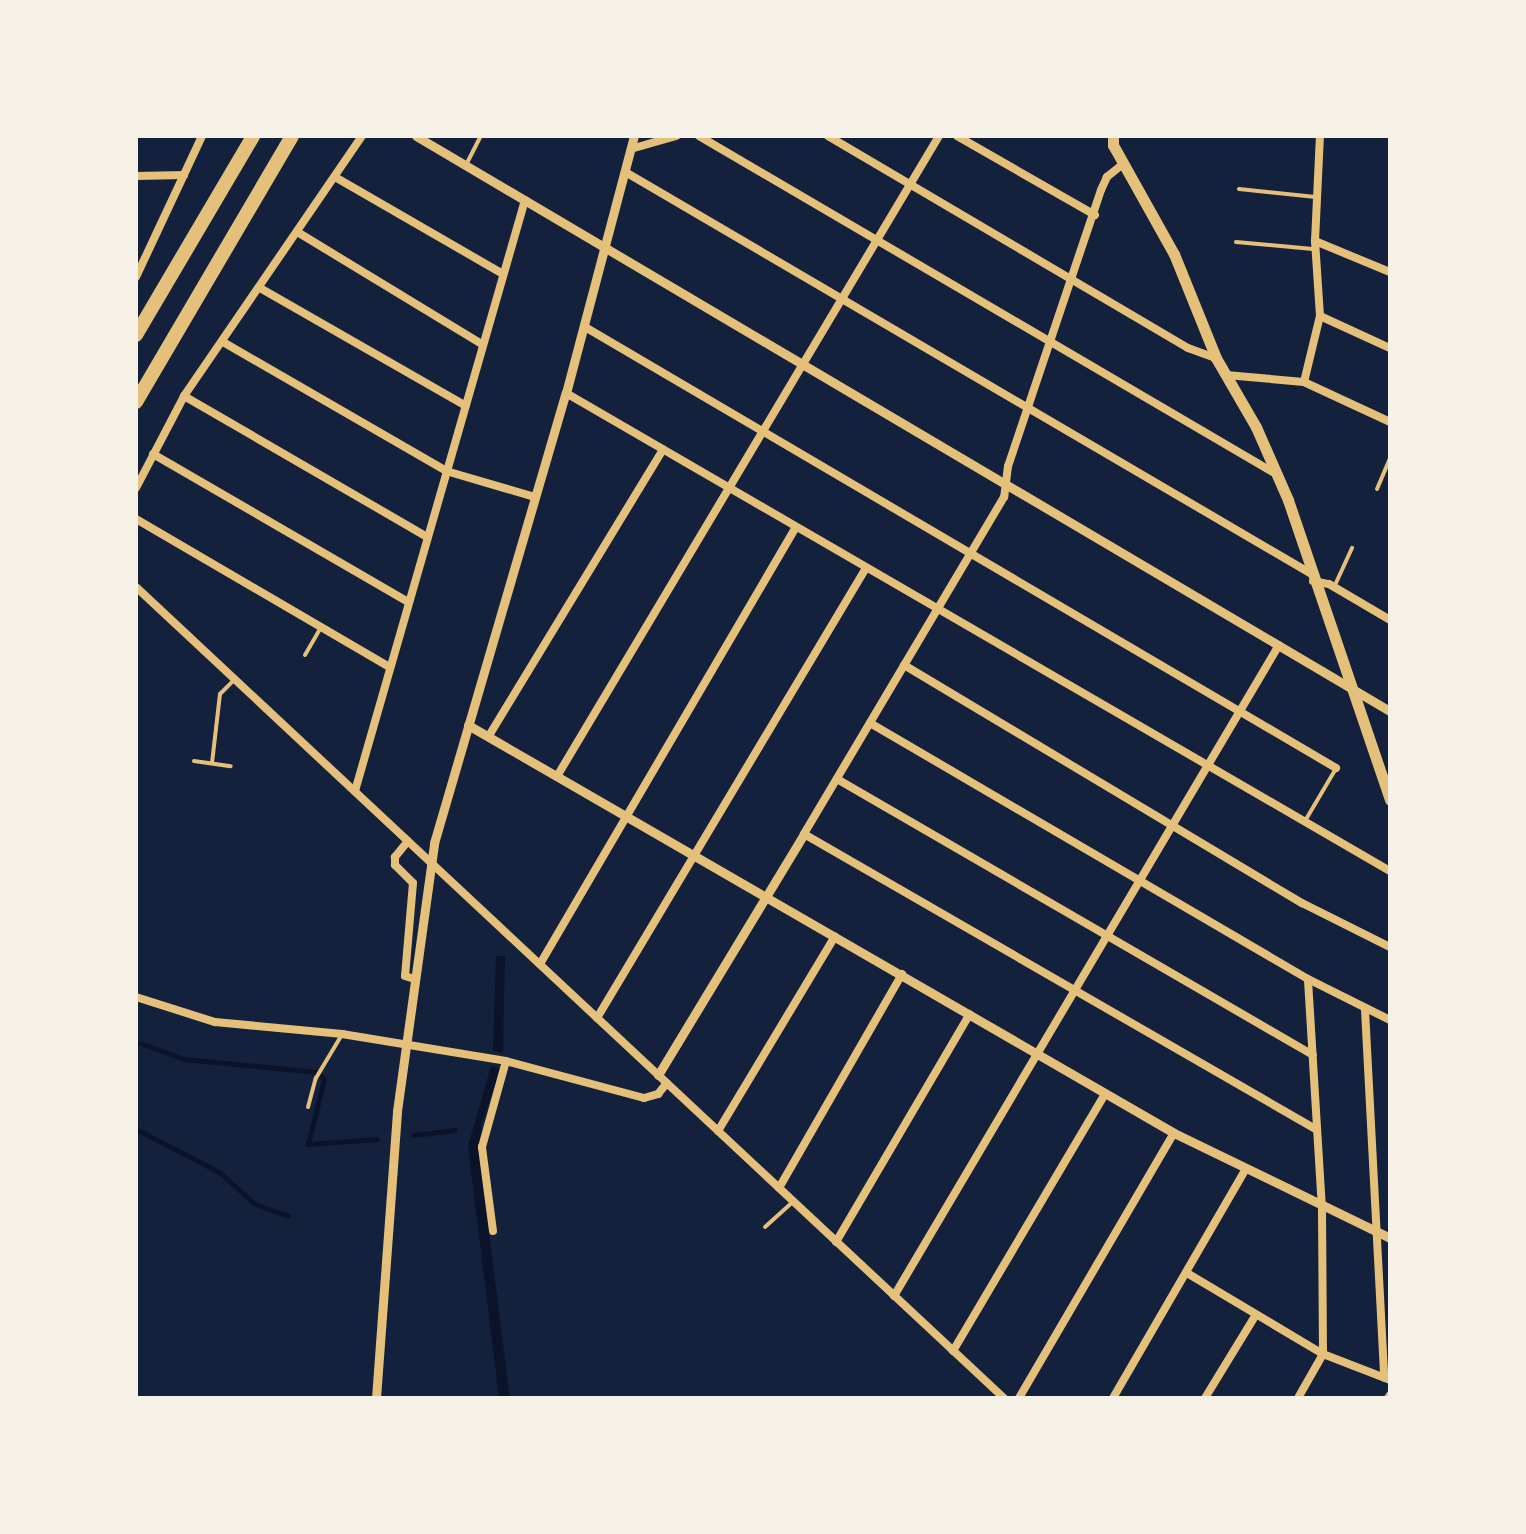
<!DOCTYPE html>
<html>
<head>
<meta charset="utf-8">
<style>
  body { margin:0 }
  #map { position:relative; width:1526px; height:1534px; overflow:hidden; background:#14213d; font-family:Manrope,sans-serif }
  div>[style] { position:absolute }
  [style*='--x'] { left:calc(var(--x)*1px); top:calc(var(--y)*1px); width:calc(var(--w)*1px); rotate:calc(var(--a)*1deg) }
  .water>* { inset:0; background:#0b132b }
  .stream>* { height:5px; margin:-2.5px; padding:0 2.5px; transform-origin:2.5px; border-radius:2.5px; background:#0b132b }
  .service>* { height:4px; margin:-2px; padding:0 2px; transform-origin:2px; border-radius:2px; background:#e5c07b }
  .minor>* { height:8px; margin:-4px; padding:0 4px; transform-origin:4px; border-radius:4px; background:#e5c07b }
  .tertiary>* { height:9px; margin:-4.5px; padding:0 4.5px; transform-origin:4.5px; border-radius:4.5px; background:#e5c07b }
  .secondary>* { height:11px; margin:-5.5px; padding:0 5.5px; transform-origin:5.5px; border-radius:5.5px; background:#e5c07b }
  .motorway>* { height:14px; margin:-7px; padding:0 7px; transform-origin:7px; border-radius:7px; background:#e5c07b }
  span { translate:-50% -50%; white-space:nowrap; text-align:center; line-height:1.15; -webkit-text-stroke:8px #f6f1e7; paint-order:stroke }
  .frame { position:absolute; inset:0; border:138px solid #f6f1e7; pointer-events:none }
</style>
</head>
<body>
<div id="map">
  <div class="water">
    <div style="clip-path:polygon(496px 956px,505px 956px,503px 1053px,493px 1051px)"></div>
    <div style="clip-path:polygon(491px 1066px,501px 1069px,482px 1122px,479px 1155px,510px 1398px,499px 1398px,468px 1146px)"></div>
  </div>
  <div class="stream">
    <div style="--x:140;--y:1043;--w:47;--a:20"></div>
    <div style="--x:184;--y:1059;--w:133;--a:5.6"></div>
    <div style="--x:316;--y:1072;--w:11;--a:41"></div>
    <div style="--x:324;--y:1079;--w:67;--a:103.8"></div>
    <div style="--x:308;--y:1144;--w:69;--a:-4.1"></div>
    <div style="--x:136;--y:1129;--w:93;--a:27.4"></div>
    <div style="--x:219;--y:1172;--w:48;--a:41.6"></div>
    <div style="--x:255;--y:1204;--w:35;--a:20"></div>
    <div style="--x:413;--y:1135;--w:42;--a:-6.8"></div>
  </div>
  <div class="service">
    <div style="--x:467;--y:163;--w:30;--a:-63"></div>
    <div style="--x:1239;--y:189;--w:77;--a:5.9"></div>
    <div style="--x:1236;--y:242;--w:77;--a:5.2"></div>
    <div style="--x:1377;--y:489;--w:33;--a:-67"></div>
    <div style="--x:1335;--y:585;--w:41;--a:-65.3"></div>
    <div style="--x:305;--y:655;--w:32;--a:-60"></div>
    <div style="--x:194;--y:761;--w:37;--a:8"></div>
    <div style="--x:212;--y:763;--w:69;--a:-83.4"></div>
    <div style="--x:220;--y:694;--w:20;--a:-45"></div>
    <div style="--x:1305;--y:821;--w:59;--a:-59.5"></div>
    <div style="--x:308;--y:1107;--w:30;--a:-75"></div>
    <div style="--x:316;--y:1078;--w:49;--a:-59.2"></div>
    <div style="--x:765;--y:1227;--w:38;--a:-42"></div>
  </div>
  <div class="minor">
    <div style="--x:699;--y:136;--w:669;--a:30.36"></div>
    <div style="--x:828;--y:136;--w:418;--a:30.5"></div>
    <div style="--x:1188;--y:348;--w:30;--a:20"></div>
    <div style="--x:957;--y:136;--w:159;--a:29.8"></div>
    <div style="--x:634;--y:148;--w:44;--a:-15.9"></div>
    <div style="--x:1123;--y:164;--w:21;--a:141"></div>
    <div style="--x:1107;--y:177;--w:14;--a:115"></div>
    <div style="--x:1101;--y:190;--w:291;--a:108.6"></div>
    <div style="--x:1008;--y:466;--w:31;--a:97"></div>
    <div style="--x:1004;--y:497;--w:392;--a:120.7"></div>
    <div style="--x:804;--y:834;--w:592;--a:29.98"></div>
    <div style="--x:627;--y:173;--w:792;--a:30.36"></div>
    <div style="--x:136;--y:176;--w:48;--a:-1.2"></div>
    <div style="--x:335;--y:177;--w:194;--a:30"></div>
    <div style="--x:299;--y:233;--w:215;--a:31.3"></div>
    <div style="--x:1315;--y:241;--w:81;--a:22.5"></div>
    <div style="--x:136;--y:277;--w:156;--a:-64.9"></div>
    <div style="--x:260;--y:288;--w:237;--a:29.8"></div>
    <div style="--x:1320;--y:316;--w:77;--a:24.6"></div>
    <div style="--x:585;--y:327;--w:871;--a:30.42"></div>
    <div style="--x:223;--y:342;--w:258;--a:30"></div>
    <div style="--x:446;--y:471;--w:93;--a:16.3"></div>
    <div style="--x:1226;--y:375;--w:78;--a:5.1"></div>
    <div style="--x:1304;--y:382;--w:95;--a:24.9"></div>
    <div style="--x:1304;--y:382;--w:68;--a:-76.4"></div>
    <div style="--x:1320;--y:316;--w:75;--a:-93.8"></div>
    <div style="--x:1315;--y:241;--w:105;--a:-87.3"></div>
    <div style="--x:566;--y:393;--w:953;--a:30.12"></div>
    <div style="--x:184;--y:396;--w:281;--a:30.1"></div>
    <div style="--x:153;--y:454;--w:295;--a:30.1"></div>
    <div style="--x:136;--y:488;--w:104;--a:-62.4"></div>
    <div style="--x:184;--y:396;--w:315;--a:-55.6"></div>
    <div style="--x:136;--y:519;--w:293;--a:30.3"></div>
    <div style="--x:1313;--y:581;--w:16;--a:11"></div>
    <div style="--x:1329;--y:584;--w:71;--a:30.5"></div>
    <div style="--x:136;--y:587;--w:1188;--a:43.06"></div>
    <div style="--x:904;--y:665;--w:464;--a:30.9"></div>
    <div style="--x:1302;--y:903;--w:98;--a:26.6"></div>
    <div style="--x:870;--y:723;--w:507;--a:30.31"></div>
    <div style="--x:1308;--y:979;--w:92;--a:26.6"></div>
    <div style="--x:490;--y:734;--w:333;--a:-58.7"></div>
    <div style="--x:559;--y:773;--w:742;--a:-59.18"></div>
    <div style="--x:837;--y:779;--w:550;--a:30.11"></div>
    <div style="--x:355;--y:791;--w:615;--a:-73.95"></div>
    <div style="--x:408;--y:841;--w:21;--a:129"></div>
    <div style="--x:395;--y:857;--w:8;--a:90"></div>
    <div style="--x:395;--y:865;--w:25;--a:45"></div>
    <div style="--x:413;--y:883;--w:93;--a:94.9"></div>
    <div style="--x:405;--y:976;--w:9;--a:18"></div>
    <div style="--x:540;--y:964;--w:506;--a:-59.64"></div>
    <div style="--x:136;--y:997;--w:83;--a:17.6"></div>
    <div style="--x:215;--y:1022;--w:128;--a:5.4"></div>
    <div style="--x:342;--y:1034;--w:166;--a:9.3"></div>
    <div style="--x:506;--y:1061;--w:143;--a:15"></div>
    <div style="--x:644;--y:1098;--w:15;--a:-16"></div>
    <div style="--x:658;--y:1094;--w:14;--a:-51"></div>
    <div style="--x:1365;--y:1010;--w:368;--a:87"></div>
    <div style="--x:597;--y:1018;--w:524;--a:-59.13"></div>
    <div style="--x:718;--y:1131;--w:227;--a:-59"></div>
    <div style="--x:779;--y:1188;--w:247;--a:-60.1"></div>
    <div style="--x:493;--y:1231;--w:85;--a:-97.5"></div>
    <div style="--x:482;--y:1147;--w:89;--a:-74.4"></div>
    <div style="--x:836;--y:1242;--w:264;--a:-59.6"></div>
    <div style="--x:1187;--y:1273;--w:158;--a:30.8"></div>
    <div style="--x:1323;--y:1354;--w:72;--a:21.2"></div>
    <div style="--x:894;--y:1296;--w:756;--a:-59.4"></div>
    <div style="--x:953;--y:1351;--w:299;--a:-59.4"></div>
    <div style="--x:1019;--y:1398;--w:307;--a:-59.7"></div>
    <div style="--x:1113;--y:1398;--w:261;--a:-59.9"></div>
    <div style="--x:1205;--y:1398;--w:96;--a:-58.6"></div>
    <div style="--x:1298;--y:1398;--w:51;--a:-60.4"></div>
    <div style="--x:1323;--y:1354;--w:145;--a:-90.4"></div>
    <div style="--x:1322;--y:1209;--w:230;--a:-93.5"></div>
    <div style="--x:1388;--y:1398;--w:4;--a:-56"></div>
  </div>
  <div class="tertiary">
    <div style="--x:416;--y:136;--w:1131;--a:30.56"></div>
    <div style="--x:468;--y:725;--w:815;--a:30.02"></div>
    <div style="--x:1174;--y:1133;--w:240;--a:25.9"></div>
    <div style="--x:658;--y:1075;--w:282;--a:-58.8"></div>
    <div style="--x:376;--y:1398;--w:288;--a:-85.8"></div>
    <div style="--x:397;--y:1111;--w:271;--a:-82.1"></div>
    <div style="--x:434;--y:843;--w:469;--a:-73.7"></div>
    <div style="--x:566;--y:393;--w:266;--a:-75.2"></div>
  </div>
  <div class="secondary">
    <div style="--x:1113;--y:136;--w:9;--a:90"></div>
    <div style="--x:1113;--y:145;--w:125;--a:60.8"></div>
    <div style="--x:1174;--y:254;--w:112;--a:68"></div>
    <div style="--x:1216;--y:358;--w:80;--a:59.9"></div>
    <div style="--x:1256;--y:427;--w:80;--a:66.3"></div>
    <div style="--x:1288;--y:500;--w:317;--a:71.2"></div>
  </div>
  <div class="motorway">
    <div style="--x:136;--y:335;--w:231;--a:-59.5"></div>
    <div style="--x:136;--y:402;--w:308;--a:-59.6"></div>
  </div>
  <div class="frame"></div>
</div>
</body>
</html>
